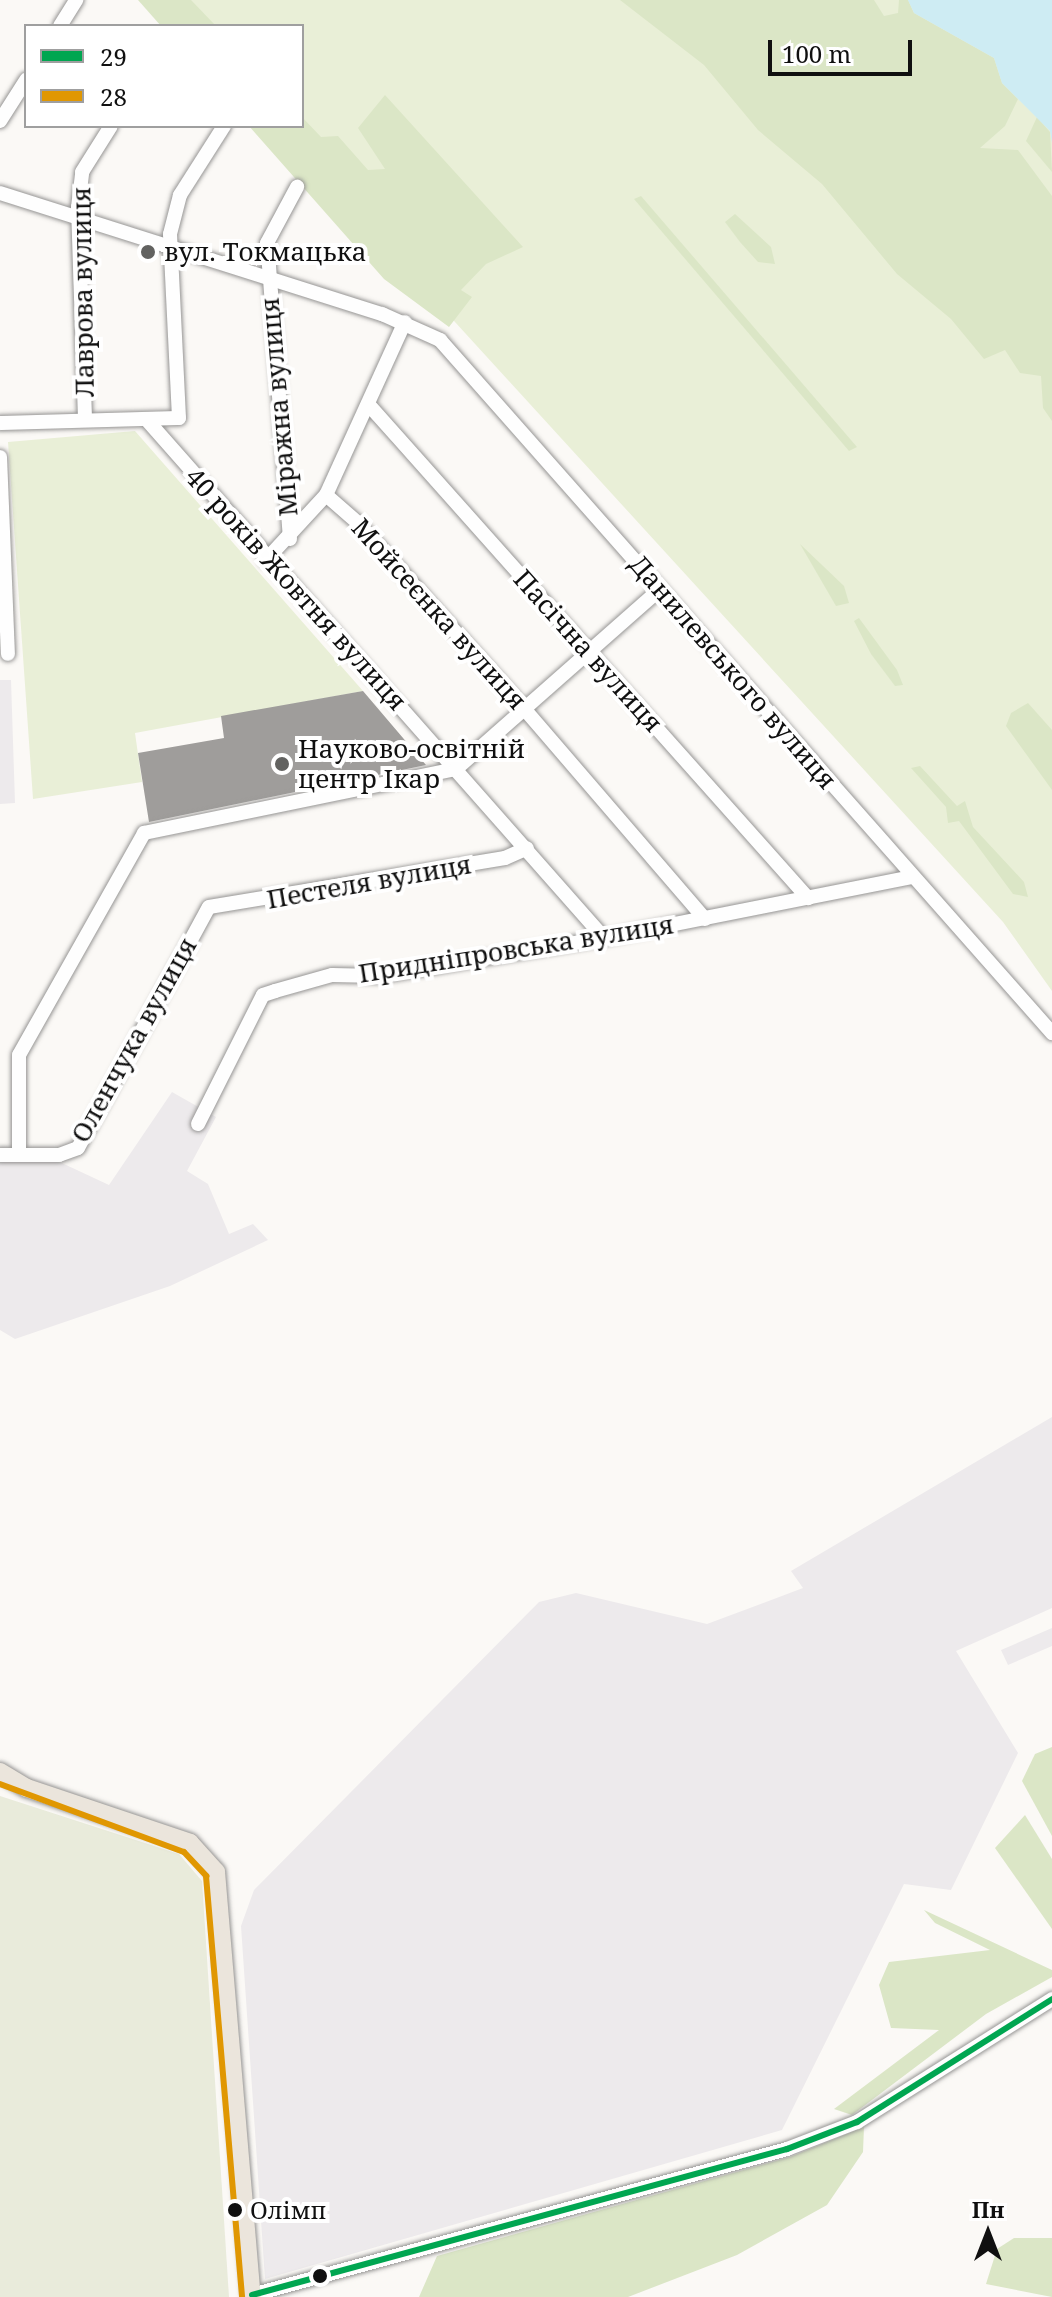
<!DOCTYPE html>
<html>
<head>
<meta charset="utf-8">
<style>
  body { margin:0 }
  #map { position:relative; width:1052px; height:2297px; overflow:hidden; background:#fbf9f6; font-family:"Noto Serif",serif }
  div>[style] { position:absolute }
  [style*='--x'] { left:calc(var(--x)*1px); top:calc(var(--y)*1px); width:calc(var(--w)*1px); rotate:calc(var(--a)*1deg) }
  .industrial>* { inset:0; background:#edeaec }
  .green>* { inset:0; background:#e9efd7 }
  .forest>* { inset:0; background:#dbe6c6 }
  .cemetery>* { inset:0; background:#e9ebdb }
  .water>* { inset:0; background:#ceecf3 }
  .building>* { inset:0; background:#9f9d9b }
  .roads { filter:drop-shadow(0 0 2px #969594) drop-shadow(0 0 2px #969594) }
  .minor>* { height:14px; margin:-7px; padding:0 7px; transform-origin:7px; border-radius:7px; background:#fefefe }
  .major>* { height:18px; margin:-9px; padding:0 9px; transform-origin:9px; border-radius:9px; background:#ebe5dc }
  .bus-1>* { height:6px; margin:-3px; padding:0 3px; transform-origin:3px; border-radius:3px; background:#00a651 }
  .bus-2>* { height:6px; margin:-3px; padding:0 3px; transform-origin:3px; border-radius:3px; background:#e09702 }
  .dots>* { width:22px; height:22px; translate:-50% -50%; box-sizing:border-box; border:4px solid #fff; border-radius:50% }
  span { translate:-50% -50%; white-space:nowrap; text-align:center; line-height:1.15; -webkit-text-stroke:8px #fff; paint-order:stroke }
  .bus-label { font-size:24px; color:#101010 }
  .left { translate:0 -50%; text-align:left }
  .poi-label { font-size:26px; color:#101010 }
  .street-label { font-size:26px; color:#101010 }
  .legend { position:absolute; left:24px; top:24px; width:280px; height:104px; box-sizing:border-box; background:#fff; border:2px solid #9f9f9f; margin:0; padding:10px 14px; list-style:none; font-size:24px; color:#101010 }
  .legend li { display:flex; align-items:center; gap:16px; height:40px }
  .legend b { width:40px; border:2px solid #9f9f9f }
  .north { position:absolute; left:948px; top:2193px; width:80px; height:80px; -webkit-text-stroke:6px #fff; paint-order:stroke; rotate:0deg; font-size:22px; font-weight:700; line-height:32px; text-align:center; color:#101010 }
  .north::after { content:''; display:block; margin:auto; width:28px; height:36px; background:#101010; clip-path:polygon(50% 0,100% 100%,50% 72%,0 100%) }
  .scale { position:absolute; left:768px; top:40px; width:144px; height:36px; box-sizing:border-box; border:4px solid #101010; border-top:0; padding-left:10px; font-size:24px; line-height:28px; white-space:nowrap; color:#101010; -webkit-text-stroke:6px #fff; paint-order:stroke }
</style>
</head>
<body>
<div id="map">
  <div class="industrial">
    <div style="clip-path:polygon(0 680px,11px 680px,15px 803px,0 804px)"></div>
    <div style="clip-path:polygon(172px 1092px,216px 1117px,187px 1171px,208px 1184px,229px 1234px,253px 1224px,268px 1240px,170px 1286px,15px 1339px,0 1330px,0 1160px,49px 1157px,109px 1185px)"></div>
    <div style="clip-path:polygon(1052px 1417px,1052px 1608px,956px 1651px,1018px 1753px,951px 1890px,904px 1884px,782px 2130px,265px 2279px,241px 1926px,254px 1890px,539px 1602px,576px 1593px,707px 1624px,803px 1588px,791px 1571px)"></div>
    <div style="clip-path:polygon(1052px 1628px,1052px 1646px,1008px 1665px,1001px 1650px)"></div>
  </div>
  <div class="green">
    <div style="clip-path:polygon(161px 0,1052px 0,1052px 991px,1003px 922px,276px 126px,302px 126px,302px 26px,185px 26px)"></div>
    <div style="clip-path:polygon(135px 431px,363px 691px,135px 733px,142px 782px,33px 799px,8px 442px)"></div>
  </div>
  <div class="forest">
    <div style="clip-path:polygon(138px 0,191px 0,216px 26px,161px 26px)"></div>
    <div style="clip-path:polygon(620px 0,874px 0,884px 16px,898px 13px,899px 0,908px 0,914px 13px,994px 58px,1002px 83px,1018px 99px,1005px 126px,980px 148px,1018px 150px,1052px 196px,1052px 421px,1043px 408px,1041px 376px,1020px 373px,1005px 350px,984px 359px,951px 319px,897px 274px,822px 184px,758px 130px,704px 65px)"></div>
    <div style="clip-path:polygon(385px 95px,523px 247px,486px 264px,461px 290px,472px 297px,449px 327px,384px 279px,249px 126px,302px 126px,302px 117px,321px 137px,338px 136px,368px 170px,385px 169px,358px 128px)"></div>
    <div style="clip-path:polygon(1037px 117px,1050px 132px,1052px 172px,1026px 141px)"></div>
    <div style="clip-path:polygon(641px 196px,857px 447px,849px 451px,634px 199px)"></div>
    <div style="clip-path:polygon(735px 214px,771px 247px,775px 264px,758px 262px,740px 242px,725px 222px)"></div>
    <div style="clip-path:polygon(800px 544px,844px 586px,849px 603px,836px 606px)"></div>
    <div style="clip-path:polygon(859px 618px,897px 670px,903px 685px,895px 686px,871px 654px,854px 621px)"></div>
    <div style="clip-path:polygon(1028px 703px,1052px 730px,1052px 790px,1006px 726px,1011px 713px)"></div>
    <div style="clip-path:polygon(920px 766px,957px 806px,965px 801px,973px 827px,1024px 882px,1028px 897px,1013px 894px,959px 821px,948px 823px,946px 807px,911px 768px)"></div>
    <div style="clip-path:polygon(1052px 1747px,1052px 1836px,1022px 1781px,1035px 1754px)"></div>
    <div style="clip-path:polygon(1025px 1815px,1052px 1859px,1052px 1929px,995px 1848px)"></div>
    <div style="clip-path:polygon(924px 1910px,1052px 1970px,1052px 1977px,986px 2014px,852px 2115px,834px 2109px,939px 2030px,891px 2028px,879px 1985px,889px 1962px,990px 1950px,935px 1923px)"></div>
    <div style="clip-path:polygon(864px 2127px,863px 2152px,827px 2205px,737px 2255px,628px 2297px,419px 2297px,437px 2256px,790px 2157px)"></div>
    <div style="clip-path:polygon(1014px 2238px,1052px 2238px,1052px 2297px,986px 2284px,997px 2249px)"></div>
  </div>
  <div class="cemetery">
    <div style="clip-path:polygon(0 1796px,179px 1854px,202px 1881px,229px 2297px,0 2297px)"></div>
  </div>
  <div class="water">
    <div style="clip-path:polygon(908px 0,1052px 0,1052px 143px,1050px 131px,1002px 83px,994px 58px,914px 13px)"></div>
  </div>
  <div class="building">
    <div style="clip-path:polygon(363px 691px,426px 765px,149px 822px,138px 753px,224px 738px,221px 716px)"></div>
  </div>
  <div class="roads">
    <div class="minor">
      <div style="--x:60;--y:26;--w:31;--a:-58"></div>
      <div style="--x:0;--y:121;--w:49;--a:-57.6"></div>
      <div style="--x:0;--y:193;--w:401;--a:17.6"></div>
      <div style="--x:382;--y:314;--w:64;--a:24.1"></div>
      <div style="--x:440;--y:340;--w:925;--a:48.55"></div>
      <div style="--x:368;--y:404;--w:662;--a:48.31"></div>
      <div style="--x:85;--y:418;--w:211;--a:-91.9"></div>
      <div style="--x:78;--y:207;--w:35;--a:-83"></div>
      <div style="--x:82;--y:172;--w:54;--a:-57.8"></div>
      <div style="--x:147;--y:420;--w:691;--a:48.58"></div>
      <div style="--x:0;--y:423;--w:179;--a:-1.6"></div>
      <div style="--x:179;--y:418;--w:184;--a:-92.8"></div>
      <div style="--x:170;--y:234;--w:40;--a:-75.6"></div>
      <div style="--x:180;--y:195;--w:82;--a:-57.5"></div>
      <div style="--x:0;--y:457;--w:197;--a:87.7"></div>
      <div style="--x:326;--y:495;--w:43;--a:41.2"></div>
      <div style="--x:358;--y:523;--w:254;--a:48.2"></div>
      <div style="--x:527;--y:712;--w:273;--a:49.3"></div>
      <div style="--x:290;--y:539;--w:297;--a:-94.4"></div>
      <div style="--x:267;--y:243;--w:64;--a:-61.8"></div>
      <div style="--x:266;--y:560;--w:88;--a:-47.3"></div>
      <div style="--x:326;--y:495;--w:190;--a:-65.5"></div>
      <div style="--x:198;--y:1124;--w:144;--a:-63.3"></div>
      <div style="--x:263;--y:995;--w:13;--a:-18"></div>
      <div style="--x:275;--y:991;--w:59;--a:-15.7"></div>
      <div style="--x:332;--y:975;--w:47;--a:1.2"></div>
      <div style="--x:379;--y:976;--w:228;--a:-9.6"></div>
      <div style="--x:604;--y:938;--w:314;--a:-11.2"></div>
      <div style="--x:19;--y:1154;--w:99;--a:-90"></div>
      <div style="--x:19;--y:1055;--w:255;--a:-60.6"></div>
      <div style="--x:144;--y:833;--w:318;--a:-11.6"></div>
      <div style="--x:456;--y:769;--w:272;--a:-41.4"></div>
      <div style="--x:0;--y:1155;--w:59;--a:0"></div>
      <div style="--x:59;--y:1155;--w:20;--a:-20"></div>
      <div style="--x:78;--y:1148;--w:274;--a:-61.5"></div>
      <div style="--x:209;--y:907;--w:300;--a:-9.4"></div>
      <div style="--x:505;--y:858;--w:24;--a:-24"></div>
      <div style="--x:252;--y:2295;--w:555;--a:-15.26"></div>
      <div style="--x:787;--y:2149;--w:75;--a:-21.1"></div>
      <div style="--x:857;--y:2122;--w:231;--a:-32.2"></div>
    </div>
    <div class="major">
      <div style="--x:0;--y:1772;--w:31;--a:31"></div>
      <div style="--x:27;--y:1788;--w:172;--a:18.6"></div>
      <div style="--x:190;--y:1843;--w:39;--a:48"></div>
      <div style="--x:216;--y:1872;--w:427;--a:85.2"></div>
    </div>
  </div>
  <div class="bus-1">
    <div style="--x:252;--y:2295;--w:555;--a:-15.26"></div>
    <div style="--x:787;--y:2149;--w:75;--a:-21.1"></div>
    <div style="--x:857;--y:2122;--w:231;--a:-32.2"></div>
  </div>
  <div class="bus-2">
    <div style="--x:0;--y:1784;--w:196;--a:20.3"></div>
    <div style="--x:184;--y:1852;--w:33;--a:47"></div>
    <div style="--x:206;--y:1876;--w:423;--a:85.1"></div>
  </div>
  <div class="dots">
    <div style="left:148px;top:252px;background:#626260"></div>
    <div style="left:282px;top:764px;background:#626260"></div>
    <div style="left:235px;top:2210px;background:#101010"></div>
    <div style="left:320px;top:2276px;background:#101010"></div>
  </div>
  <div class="bus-label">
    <span class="left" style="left:250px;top:2210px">Олімп</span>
  </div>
  <div class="poi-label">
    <span class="left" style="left:164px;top:252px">вул. Токмацька</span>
    <span class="left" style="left:298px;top:764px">Науково-освітній<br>центр Ікар</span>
  </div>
  <div class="street-label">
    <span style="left:83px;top:292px;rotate:-91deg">Лаврова вулиця</span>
    <span style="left:279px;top:407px;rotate:-95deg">Міражна вулиця</span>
    <span style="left:296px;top:589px;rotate:48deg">40 років Жовтня вулиця</span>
    <span style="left:439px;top:614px;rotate:48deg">Мойсеєнка вулиця</span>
    <span style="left:588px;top:651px;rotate:48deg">Пасічна вулиця</span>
    <span style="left:733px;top:672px;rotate:49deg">Данилевського вулиця</span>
    <span style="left:369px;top:882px;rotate:-10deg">Пестеля вулиця</span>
    <span style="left:516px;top:949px;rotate:-9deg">Придніпровська вулиця</span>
    <span style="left:134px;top:1040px;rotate:-61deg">Оленчука вулиця</span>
  </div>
  <ul class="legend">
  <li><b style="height:10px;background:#00a651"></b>29</li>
  <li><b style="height:10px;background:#e09702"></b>28</li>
  </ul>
  <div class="north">Пн</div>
  <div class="scale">100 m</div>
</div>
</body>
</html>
